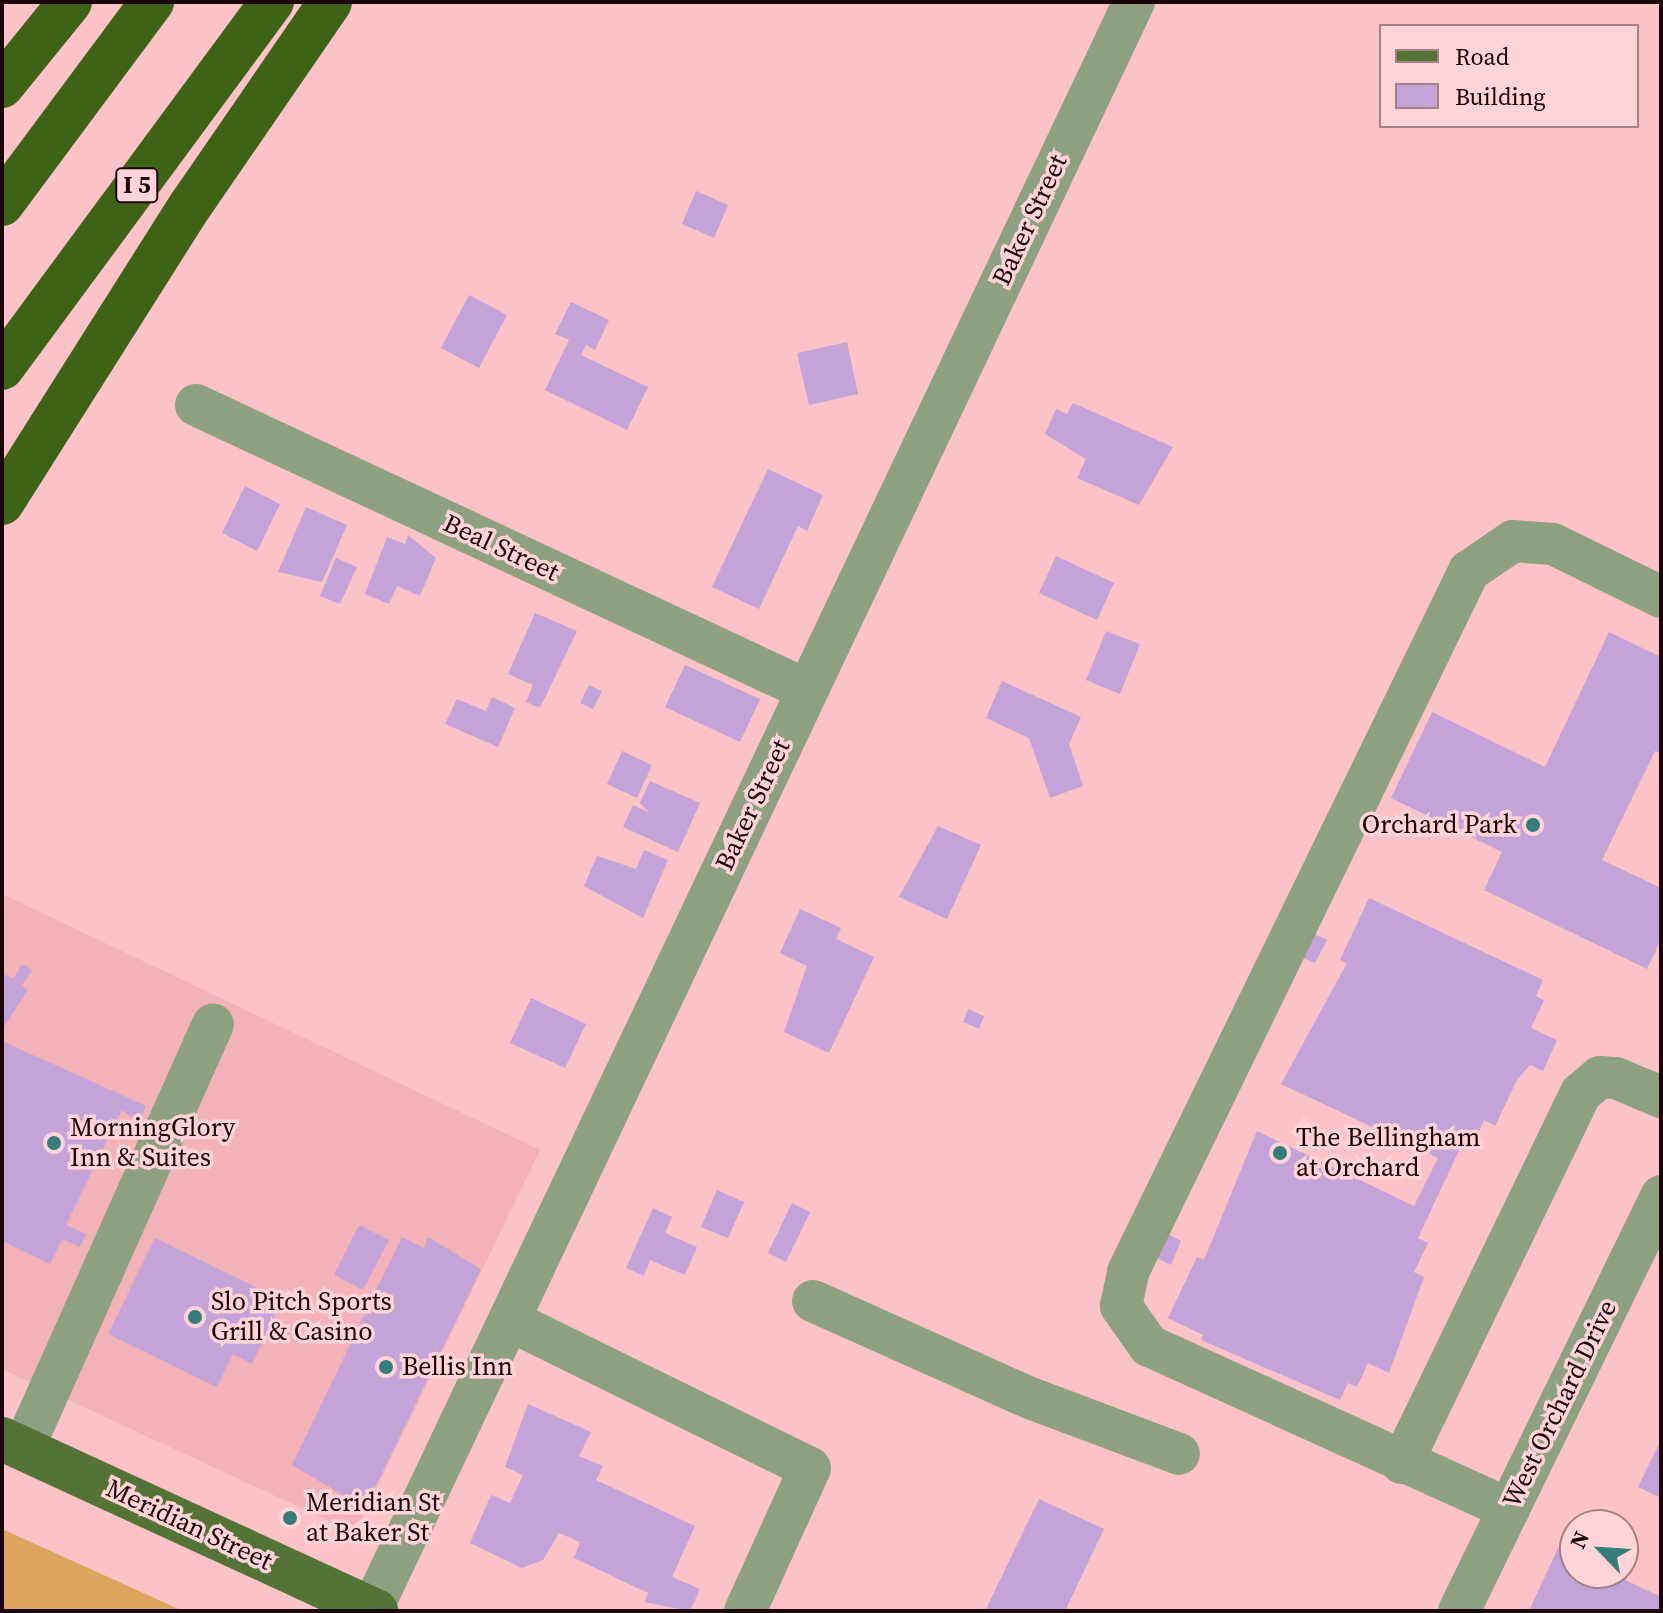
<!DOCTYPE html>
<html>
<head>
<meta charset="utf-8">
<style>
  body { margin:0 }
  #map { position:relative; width:1663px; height:1613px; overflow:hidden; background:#fbc2c7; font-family:"Source Serif 4",serif }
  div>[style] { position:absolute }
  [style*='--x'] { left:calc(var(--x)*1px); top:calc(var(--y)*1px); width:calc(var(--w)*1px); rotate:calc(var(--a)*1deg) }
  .built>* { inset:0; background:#f2b2b8 }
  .green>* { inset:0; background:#dca45c }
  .building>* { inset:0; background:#c3a3d8 }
  .minor>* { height:42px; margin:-21px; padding:0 21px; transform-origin:21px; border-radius:21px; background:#8da080 }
  .major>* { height:44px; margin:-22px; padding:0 22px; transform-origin:22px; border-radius:22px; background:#537337 }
  .highway>* { height:44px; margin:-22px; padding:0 22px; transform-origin:22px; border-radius:22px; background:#3e6317 }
  .dots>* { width:22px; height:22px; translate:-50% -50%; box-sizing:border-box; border:4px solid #ffd3d7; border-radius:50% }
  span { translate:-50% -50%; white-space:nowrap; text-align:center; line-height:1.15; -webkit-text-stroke:7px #ffd3d7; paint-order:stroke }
  .shield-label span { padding:2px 6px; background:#ffd3d7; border:2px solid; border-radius:6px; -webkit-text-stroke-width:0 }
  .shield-label { font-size:24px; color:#1b0508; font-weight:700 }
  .street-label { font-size:26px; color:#1b0508 }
  .poi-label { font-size:26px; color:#1b0508 }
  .right { translate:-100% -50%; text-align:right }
  .left { translate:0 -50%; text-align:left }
  .frame { position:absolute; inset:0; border:4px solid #1b0508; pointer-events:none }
  .legend { position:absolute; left:1379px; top:24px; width:260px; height:104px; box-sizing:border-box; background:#ffd3d7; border:2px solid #a48184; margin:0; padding:10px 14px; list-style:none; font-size:24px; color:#1b0508 }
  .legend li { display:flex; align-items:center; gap:16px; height:40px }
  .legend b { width:40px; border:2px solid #a48184 }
  .north { position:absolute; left:1559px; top:1509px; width:80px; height:80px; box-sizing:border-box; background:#ffd3d7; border:2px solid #a48184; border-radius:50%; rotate:295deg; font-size:22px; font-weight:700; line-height:32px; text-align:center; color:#1b0508 }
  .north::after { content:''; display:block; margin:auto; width:28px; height:36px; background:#347d7a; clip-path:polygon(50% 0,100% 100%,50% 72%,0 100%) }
</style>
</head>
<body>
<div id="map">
  <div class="built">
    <div style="clip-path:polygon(2px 894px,540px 1150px,355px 1533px,2px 1369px)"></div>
  </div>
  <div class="green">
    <div style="clip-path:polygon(2px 1529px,183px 1611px,2px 1611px)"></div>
  </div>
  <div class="building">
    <div style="clip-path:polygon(696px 191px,728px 205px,714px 238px,682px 224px)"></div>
    <div style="clip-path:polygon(469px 295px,507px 315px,479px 368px,441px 348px)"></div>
    <div style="clip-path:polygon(571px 302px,609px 320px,595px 350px,586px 345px,581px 355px,648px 387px,627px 430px,545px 390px,569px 340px,555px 334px)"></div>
    <div style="clip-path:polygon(847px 342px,858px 394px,809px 405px,797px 353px)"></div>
    <div style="clip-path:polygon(1073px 403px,1173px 447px,1139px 505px,1077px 478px,1086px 459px,1045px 434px,1056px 409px,1067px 414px)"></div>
    <div style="clip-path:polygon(768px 469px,823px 495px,807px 531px,798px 526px,759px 609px,712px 587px)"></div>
    <div style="clip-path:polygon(245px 486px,280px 504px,257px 551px,222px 533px)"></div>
    <div style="clip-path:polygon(306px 507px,347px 525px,322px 582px,278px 572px)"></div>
    <div style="clip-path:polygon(408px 535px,436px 558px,420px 596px,397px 586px,389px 604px,365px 594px,387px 537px,405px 544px)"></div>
    <div style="clip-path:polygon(1056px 556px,1114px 583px,1097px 620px,1039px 593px)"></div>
    <div style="clip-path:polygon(336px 558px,357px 567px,340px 604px,320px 596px)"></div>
    <div style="clip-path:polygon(535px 613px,577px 631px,540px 708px,526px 702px,533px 685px,508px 674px)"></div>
    <div style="clip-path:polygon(1106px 631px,1140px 644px,1120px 694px,1086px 680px)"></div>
    <div style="clip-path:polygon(1609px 632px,1661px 657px,1661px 753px,1655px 751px,1602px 860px,1661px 888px,1661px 940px,1647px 969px,1484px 890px,1502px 852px,1391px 798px,1432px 712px,1545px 767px)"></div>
    <div style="clip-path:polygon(685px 665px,760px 699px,740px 742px,665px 707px)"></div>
    <div style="clip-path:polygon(1002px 681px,1081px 717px,1069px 744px,1083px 786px,1050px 798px,1029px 738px,986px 718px)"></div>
    <div style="clip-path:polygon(589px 685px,602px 691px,593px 709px,580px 703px)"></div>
    <div style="clip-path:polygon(492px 697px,515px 708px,498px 747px,445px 724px,457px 699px,486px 711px)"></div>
    <div style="clip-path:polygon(622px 751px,652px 765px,637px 798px,607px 784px)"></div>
    <div style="clip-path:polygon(650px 781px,700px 803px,678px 852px,623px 827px,633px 805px,650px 813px,640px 803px)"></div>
    <div style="clip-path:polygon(938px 826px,981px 845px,947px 919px,899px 897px)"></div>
    <div style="clip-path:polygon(644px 850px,668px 860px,643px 918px,584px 886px,597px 856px,636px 869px)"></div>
    <div style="clip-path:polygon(1369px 898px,1543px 980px,1536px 996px,1544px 1000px,1531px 1028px,1557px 1040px,1543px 1071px,1530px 1065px,1517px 1080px,1495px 1126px,1484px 1120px,1472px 1146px,1463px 1142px,1418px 1238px,1428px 1243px,1414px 1272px,1424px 1277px,1389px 1373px,1368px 1363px,1357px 1387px,1348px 1383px,1340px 1400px,1201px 1340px,1203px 1335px,1168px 1318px,1197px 1257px,1204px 1260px,1257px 1131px,1414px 1206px,1438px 1158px,1281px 1084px,1347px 963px,1340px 960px)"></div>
    <div style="clip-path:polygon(800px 909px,841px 928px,836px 939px,874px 957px,829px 1053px,784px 1032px,807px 966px,780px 953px)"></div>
    <div style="clip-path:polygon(1312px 933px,1327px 940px,1315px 963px,1301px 957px)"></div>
    <div style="clip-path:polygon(22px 964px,32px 970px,22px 985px,27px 991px,2px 1030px,2px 973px,13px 979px)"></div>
    <div style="clip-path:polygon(531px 998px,586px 1024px,565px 1068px,510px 1043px)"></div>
    <div style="clip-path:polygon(968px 1009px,984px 1016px,979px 1029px,963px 1022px)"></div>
    <div style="clip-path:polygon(2px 1041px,146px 1106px,139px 1123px,122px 1110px,66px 1225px,86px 1234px,80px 1247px,62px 1239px,50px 1264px,2px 1241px)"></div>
    <div style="clip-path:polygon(717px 1190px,744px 1202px,728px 1238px,701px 1227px)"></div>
    <div style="clip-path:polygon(792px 1203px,810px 1212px,786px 1262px,768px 1253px)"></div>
    <div style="clip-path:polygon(653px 1208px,672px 1217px,665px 1233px,697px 1247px,685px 1275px,650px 1260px,644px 1276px,626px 1268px)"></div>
    <div style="clip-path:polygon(359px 1225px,389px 1240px,363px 1290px,334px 1275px)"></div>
    <div style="clip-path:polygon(1168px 1234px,1181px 1241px,1171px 1265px,1157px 1258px)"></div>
    <div style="clip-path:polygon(402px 1237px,424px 1248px,428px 1237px,481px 1269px,365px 1508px,292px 1465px)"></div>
    <div style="clip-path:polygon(155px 1238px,282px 1300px,252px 1364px,233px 1354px,217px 1387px,108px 1334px)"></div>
    <div style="clip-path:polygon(528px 1404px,591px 1432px,579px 1456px,603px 1466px,596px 1480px,695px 1526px,672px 1577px,700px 1589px,690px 1611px,644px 1602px,648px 1593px,574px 1558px,580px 1542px,559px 1533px,543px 1560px,522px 1568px,470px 1543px,491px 1495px,510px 1503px,523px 1475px,505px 1467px)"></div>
    <div style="clip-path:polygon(1661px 1440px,1661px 1498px,1638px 1487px)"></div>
    <div style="clip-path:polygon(1039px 1499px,1104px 1529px,1065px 1611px,985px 1611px)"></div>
    <div style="clip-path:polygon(1558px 1548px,1575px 1556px,1575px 1573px,1611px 1573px,1661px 1597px,1661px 1611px,1529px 1611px)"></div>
  </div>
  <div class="minor">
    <div style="--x:196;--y:405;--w:674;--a:25.01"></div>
    <div style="--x:813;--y:1301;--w:238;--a:24.1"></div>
    <div style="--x:1030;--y:1398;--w:159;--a:20.6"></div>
    <div style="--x:509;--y:1320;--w:335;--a:26.2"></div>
    <div style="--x:810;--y:1468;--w:157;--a:114.4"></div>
    <div style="--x:23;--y:1449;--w:465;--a:-65.9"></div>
    <div style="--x:1402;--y:1463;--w:411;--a:-64.2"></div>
    <div style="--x:1581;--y:1093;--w:25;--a:-40"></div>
    <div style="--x:1600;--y:1077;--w:16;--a:4"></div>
    <div style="--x:1616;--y:1078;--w:49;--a:22.9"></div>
    <div style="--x:1509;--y:1509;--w:395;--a:-155.6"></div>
    <div style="--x:1149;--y:1346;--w:49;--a:-125"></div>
    <div style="--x:1121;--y:1306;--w:35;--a:-78"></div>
    <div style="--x:1128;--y:1272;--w:780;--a:-64.06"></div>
    <div style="--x:1469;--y:571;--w:53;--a:-34.3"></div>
    <div style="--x:1513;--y:541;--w:40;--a:4.3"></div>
    <div style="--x:1553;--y:544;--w:120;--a:26.1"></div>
    <div style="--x:371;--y:1611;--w:1781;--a:-64.63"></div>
    <div style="--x:1459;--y:1611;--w:462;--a:-64"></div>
  </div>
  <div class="major">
    <div style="--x:2;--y:1439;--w:412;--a:24.7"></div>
  </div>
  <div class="highway">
    <div style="--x:2;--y:86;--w:108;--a:-51"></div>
    <div style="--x:2;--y:204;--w:252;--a:-53.4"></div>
    <div style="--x:2;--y:368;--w:455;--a:-53.6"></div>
    <div style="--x:2;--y:503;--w:352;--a:-57.7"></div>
    <div style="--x:190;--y:206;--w:247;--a:-55.5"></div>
  </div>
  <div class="dots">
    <div style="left:1533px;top:825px;background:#347d7a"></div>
    <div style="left:54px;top:1143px;background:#347d7a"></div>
    <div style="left:1280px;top:1153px;background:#347d7a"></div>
    <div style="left:195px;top:1317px;background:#347d7a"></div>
    <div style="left:386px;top:1367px;background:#347d7a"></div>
    <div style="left:290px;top:1518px;background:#347d7a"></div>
  </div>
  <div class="shield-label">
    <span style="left:137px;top:185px">I 5</span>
  </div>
  <div class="street-label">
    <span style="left:1030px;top:220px;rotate:-65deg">Baker Street</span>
    <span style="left:501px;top:548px;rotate:25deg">Beal Street</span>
    <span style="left:753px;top:805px;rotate:-65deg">Baker Street</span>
    <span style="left:1560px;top:1404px;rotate:-64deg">West Orchard Drive</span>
    <span style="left:189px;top:1525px;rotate:25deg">Meridian Street</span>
  </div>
  <div class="poi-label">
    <span class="right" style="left:1517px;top:825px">Orchard Park</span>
    <span class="left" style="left:70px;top:1143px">MorningGlory<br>Inn &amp; Suites</span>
    <span class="left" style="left:1296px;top:1153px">The Bellingham<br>at Orchard</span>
    <span class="left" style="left:211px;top:1317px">Slo Pitch Sports<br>Grill &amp; Casino</span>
    <span class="left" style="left:402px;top:1367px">Bellis Inn</span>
    <span class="left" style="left:306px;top:1518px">Meridian St<br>at Baker St</span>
  </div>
  <div class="frame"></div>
  <ul class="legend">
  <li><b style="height:10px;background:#537337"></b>Road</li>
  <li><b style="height:22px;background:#c3a3d8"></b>Building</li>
  </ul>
  <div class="north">N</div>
</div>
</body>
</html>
